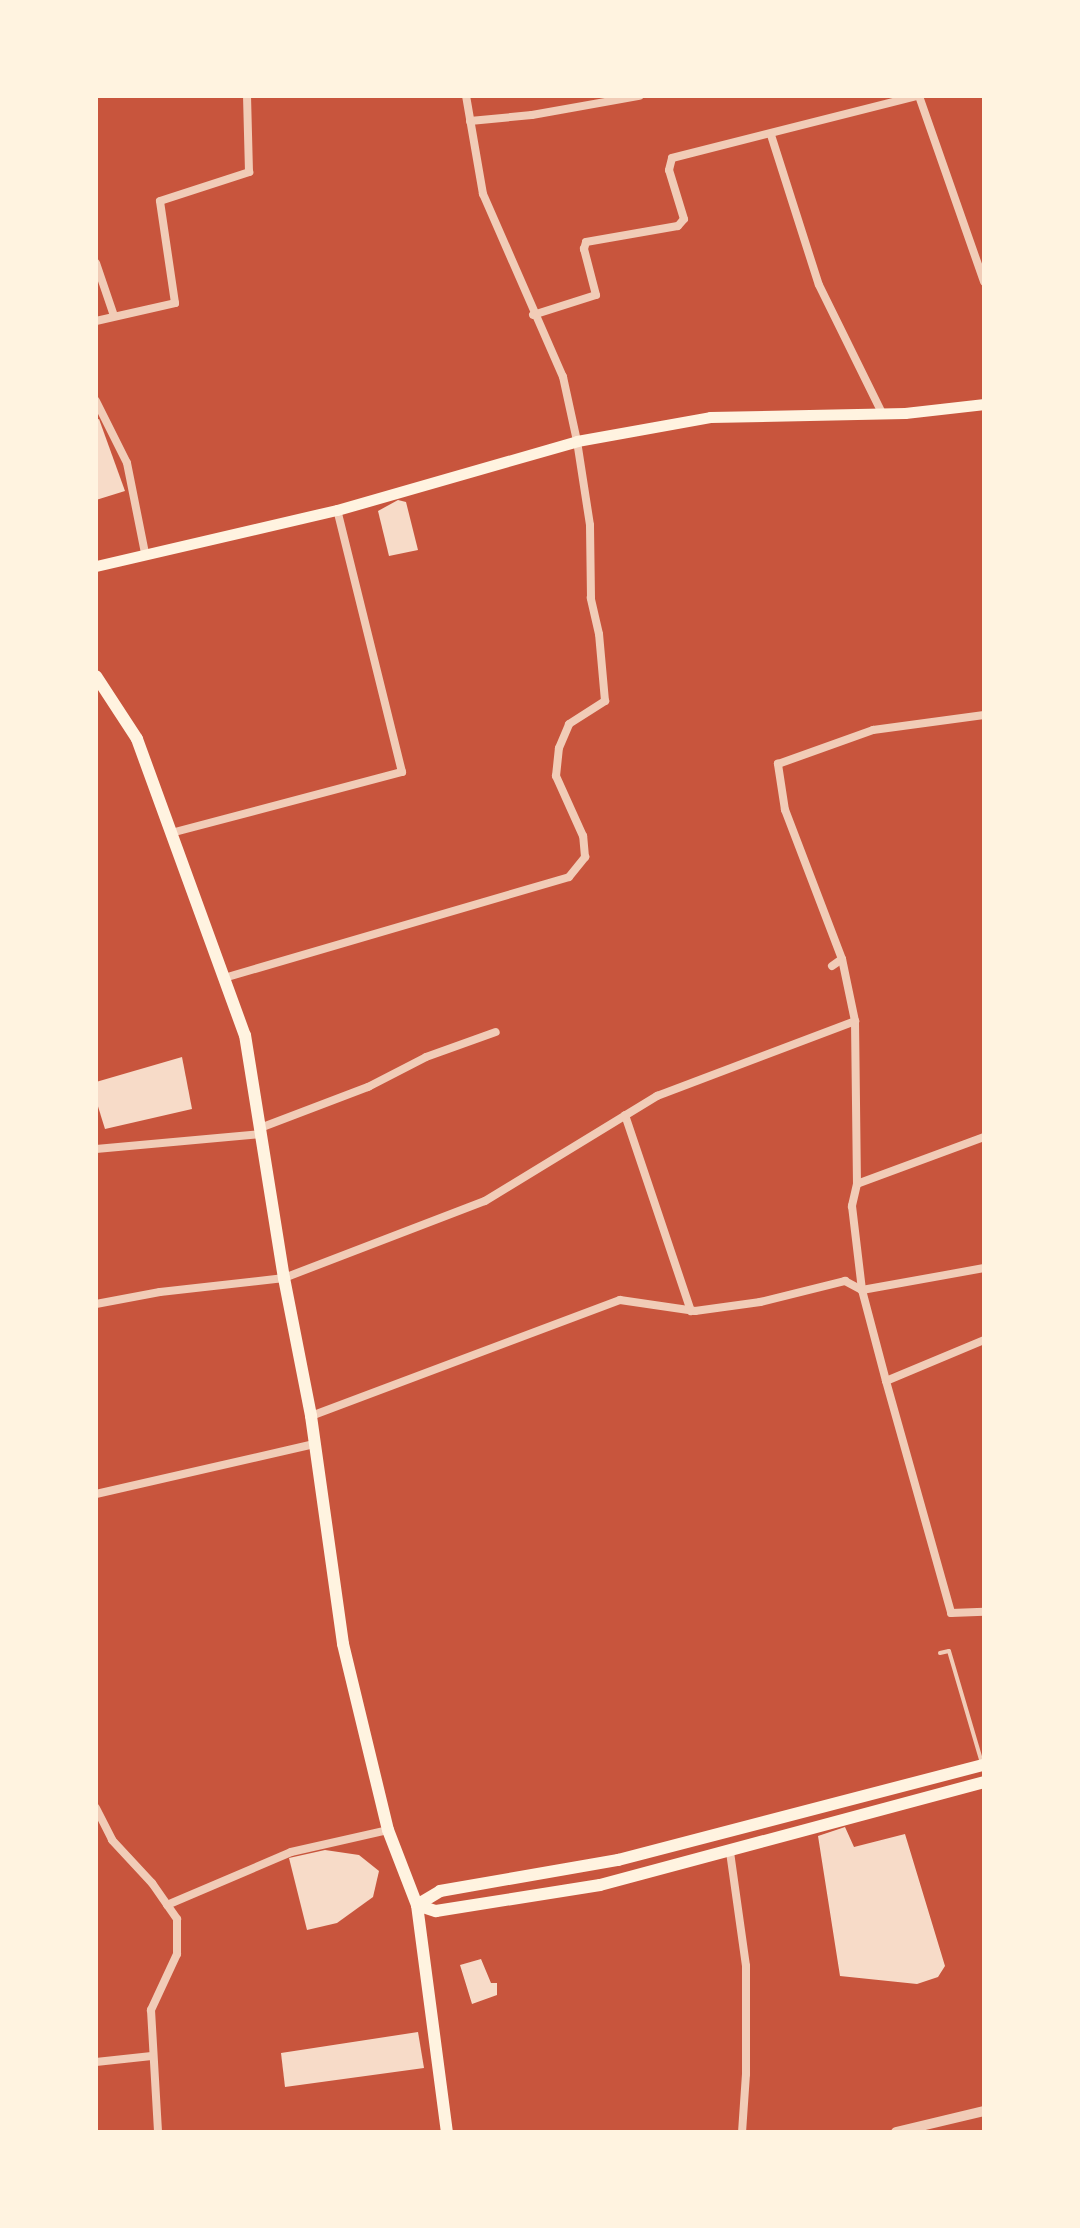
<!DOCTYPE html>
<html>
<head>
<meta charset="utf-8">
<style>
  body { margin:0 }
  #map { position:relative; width:1080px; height:2228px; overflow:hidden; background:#c8553d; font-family:Lora,serif }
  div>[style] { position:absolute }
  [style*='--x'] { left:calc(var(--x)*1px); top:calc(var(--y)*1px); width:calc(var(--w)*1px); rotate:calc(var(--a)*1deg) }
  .building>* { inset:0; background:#f7dbc8 }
  .service>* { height:4px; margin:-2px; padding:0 2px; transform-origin:2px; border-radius:2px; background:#f1ccb7 }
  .minor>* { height:8px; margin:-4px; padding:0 4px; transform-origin:4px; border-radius:4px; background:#f1ccb7 }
  .tertiary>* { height:10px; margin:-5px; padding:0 5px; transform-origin:5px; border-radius:5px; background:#f1ccb7 }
  .secondary>* { height:11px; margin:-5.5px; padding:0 5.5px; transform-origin:5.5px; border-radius:5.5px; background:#fff3e0 }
  .primary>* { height:12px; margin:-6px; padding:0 6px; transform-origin:6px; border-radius:6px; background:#fff3e0 }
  span { translate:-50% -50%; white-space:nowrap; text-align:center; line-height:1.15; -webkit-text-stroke:6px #fff3e0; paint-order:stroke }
  .frame { position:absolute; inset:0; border:98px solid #fff3e0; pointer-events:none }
</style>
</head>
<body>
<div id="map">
  <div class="building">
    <div style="clip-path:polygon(99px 419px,125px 491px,96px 500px,96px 420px)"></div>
    <div style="clip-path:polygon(398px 500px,406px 502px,418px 550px,389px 556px,378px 511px)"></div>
    <div style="clip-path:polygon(182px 1057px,192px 1109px,105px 1129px,96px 1100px,96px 1082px)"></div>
    <div style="clip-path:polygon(845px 1827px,854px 1847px,905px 1834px,945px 1966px,938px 1977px,917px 1984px,840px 1976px,818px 1836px)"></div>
    <div style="clip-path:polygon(325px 1850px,359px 1855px,379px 1871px,373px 1897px,337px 1923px,307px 1930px,289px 1858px)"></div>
    <div style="clip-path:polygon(481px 1959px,491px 1983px,497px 1983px,497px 1995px,472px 2004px,460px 1965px)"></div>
    <div style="clip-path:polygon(418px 2032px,424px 2068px,285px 2087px,281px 2053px)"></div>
  </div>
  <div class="service">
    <div style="--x:940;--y:1653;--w:9;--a:-13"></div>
    <div style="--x:949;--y:1651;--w:117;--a:73.6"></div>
  </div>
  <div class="minor">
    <div style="--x:919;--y:96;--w:197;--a:70.7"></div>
    <div style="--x:470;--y:121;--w:62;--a:-5.5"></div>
    <div style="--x:532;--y:115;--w:109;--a:-10.1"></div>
    <div style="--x:771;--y:135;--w:157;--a:72.3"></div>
    <div style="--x:819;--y:285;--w:143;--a:63.8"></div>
    <div style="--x:96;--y:263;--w:56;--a:71.2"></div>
    <div style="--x:533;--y:315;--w:66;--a:-17.6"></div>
    <div style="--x:596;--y:295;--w:48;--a:-104.6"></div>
    <div style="--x:584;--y:249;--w:7;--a:-74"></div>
    <div style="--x:586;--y:242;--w:93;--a:-9.9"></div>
    <div style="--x:678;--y:226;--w:9;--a:-49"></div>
    <div style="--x:684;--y:219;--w:51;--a:-107"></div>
    <div style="--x:669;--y:170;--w:12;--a:-76"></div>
    <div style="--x:672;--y:158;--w:253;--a:-14.2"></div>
    <div style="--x:96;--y:321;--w:81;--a:-12.8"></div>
    <div style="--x:175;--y:303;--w:103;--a:-98.4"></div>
    <div style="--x:160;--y:201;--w:94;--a:-18"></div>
    <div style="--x:249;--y:172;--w:76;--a:-91.5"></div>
    <div style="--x:96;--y:401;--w:69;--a:63.4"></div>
    <div style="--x:127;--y:463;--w:92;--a:78.7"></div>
    <div style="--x:171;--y:833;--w:239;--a:-14.8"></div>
    <div style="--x:402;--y:772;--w:270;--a:-103.9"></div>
    <div style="--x:832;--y:966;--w:12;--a:-35"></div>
    <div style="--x:842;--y:959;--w:160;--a:-110.9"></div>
    <div style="--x:785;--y:810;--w:47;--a:-98.7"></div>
    <div style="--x:778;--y:764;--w:101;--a:-19.7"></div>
    <div style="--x:873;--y:730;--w:112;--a:-7.7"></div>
    <div style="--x:224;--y:978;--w:359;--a:-16.3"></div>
    <div style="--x:569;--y:877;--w:26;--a:-51"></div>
    <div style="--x:585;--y:857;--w:21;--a:-95"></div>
    <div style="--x:583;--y:836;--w:66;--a:-114.2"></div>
    <div style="--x:556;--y:776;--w:28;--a:-84"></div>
    <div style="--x:559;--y:748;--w:26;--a:-67"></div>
    <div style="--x:569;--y:724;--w:43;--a:-32.6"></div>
    <div style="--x:605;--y:701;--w:67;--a:-95.1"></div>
    <div style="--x:599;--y:634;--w:37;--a:-103"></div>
    <div style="--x:591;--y:598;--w:73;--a:-90.8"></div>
    <div style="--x:590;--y:525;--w:85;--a:-98.8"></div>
    <div style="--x:577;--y:441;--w:66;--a:-102.3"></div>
    <div style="--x:563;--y:377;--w:200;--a:-113.6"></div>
    <div style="--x:483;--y:194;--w:99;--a:-99.8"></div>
    <div style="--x:855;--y:1021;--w:163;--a:89.3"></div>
    <div style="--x:625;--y:1115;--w:207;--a:71.4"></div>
    <div style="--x:260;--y:1128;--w:116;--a:-20.8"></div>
    <div style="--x:368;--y:1087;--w:65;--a:-27.3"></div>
    <div style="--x:426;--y:1057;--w:74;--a:-19.7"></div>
    <div style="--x:984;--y:1137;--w:135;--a:159.7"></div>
    <div style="--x:857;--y:1184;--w:23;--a:103"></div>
    <div style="--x:852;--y:1206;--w:85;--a:83.2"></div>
    <div style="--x:862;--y:1290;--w:124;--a:-10.2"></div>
    <div style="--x:96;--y:1149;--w:166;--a:-5.2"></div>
    <div style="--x:96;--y:1304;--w:65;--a:-10.6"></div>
    <div style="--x:160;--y:1292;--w:125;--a:-6.4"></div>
    <div style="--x:284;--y:1278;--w:215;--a:-21"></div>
    <div style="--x:485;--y:1201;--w:202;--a:-31.4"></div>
    <div style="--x:657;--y:1096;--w:212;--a:-20.7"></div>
    <div style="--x:855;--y:1021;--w:63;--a:-101.8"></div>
    <div style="--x:886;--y:1381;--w:241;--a:74.3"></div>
    <div style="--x:951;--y:1613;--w:33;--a:-2"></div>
    <div style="--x:311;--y:1416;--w:330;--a:-20.6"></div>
    <div style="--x:620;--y:1300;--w:76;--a:8.3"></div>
    <div style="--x:695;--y:1311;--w:66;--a:-7.9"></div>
    <div style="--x:760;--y:1302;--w:88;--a:-13.9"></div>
    <div style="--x:845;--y:1281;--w:19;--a:28"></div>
    <div style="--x:862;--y:1290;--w:94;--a:75.2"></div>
    <div style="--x:886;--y:1381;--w:106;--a:-22.7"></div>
    <div style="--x:96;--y:1494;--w:225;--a:-12.9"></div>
    <div style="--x:96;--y:1808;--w:36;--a:63"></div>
    <div style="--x:112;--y:1840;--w:59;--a:47.1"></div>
    <div style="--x:152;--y:1883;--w:44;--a:55.2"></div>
    <div style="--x:177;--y:1919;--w:35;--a:90"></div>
    <div style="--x:177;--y:1954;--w:62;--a:114.9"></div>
    <div style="--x:151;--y:2010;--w:122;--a:86.7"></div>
    <div style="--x:730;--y:1852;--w:115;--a:82"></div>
    <div style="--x:746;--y:1966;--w:108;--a:90"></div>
    <div style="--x:746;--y:2074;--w:58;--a:93.9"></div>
    <div style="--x:167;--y:1905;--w:135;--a:-23.1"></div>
    <div style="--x:291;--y:1852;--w:99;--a:-12.8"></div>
    <div style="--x:96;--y:2062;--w:56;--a:-6.1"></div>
  </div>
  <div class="tertiary">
    <div style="--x:896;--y:2132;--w:90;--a:-13.4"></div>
  </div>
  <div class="secondary">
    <div style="--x:96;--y:566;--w:247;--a:-13.1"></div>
    <div style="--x:337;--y:510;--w:250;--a:-16"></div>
    <div style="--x:577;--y:441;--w:135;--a:-10.2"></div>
    <div style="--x:710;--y:417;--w:195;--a:-1.2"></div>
    <div style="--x:905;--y:413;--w:80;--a:-6.5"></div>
  </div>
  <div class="primary">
    <div style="--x:96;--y:676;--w:75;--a:56.9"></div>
    <div style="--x:137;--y:739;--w:315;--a:70"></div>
    <div style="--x:245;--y:1035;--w:246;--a:80.9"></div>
    <div style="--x:284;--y:1278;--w:141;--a:78.9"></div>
    <div style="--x:311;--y:1416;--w:230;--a:82"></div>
    <div style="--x:343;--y:1644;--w:191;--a:76.4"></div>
    <div style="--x:388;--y:1830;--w:80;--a:68.9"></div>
    <div style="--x:417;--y:1905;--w:229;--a:82.5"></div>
    <div style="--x:417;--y:1905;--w:27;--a:-31"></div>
    <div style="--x:440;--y:1891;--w:181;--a:-9.9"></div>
    <div style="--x:618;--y:1860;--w:378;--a:-14.6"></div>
    <div style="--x:417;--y:1905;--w:20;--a:18"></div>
    <div style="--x:436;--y:1911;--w:166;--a:-9"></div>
    <div style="--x:600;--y:1885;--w:398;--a:-15"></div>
  </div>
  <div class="frame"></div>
</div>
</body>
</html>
